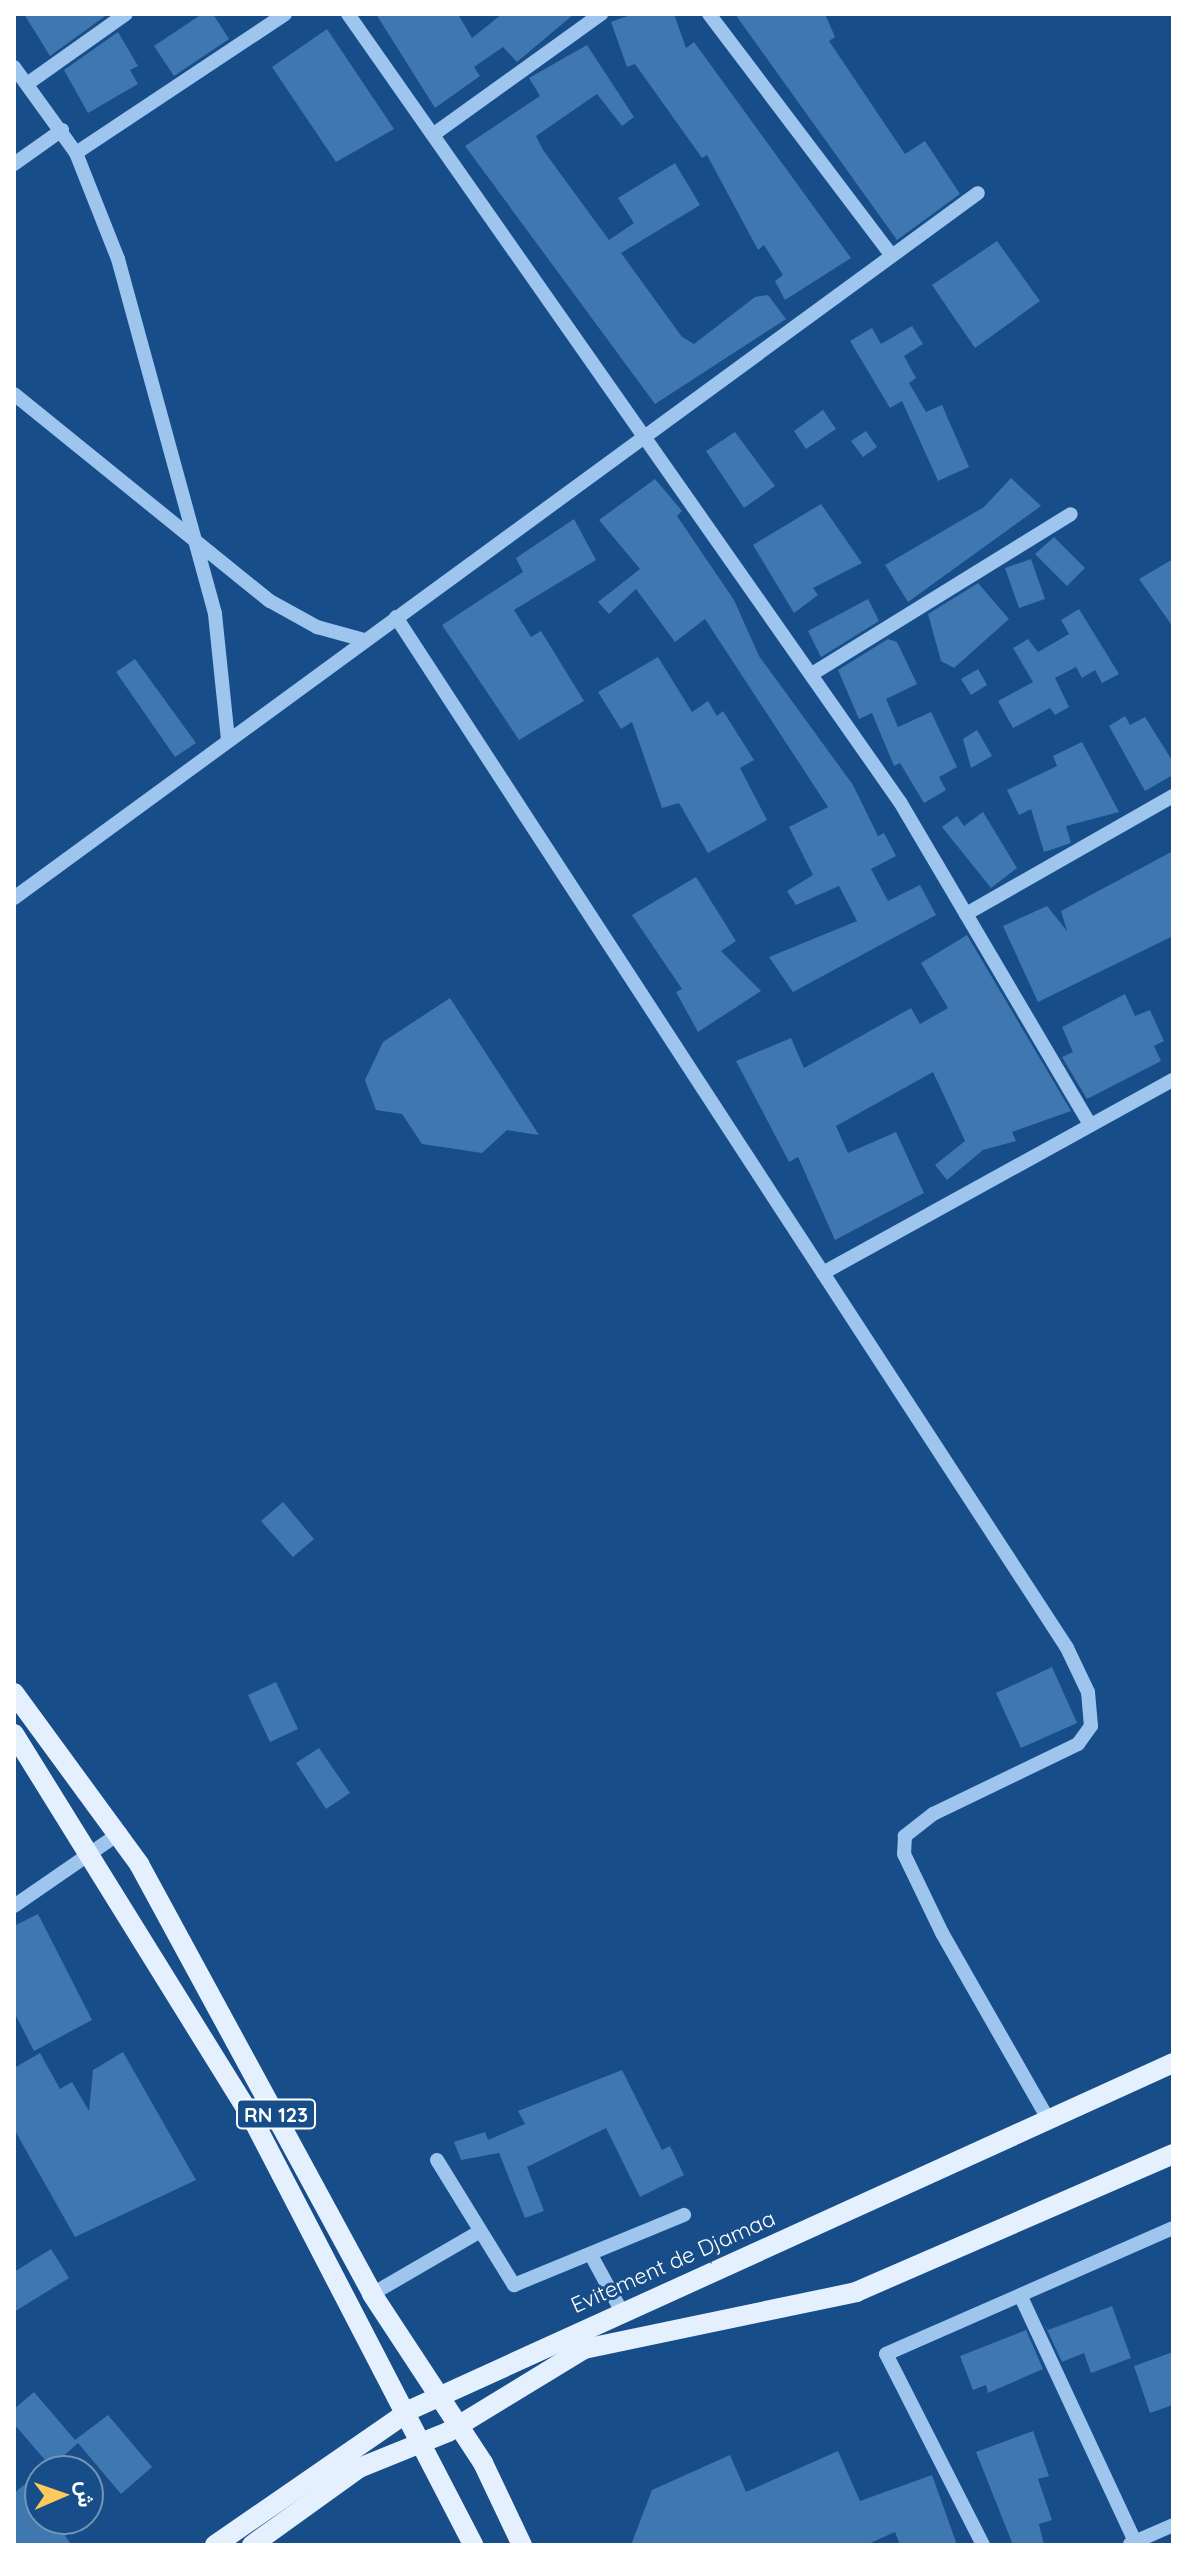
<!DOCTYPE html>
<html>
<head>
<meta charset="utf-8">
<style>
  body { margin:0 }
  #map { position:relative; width:1187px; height:2559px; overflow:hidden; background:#174d88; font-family:Quicksand,Vazirmatn,sans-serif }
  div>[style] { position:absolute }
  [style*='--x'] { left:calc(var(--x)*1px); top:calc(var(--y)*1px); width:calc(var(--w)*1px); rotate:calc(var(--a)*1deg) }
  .building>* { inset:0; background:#3f77b1 }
  .minor>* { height:14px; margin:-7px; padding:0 7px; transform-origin:7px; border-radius:7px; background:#9ec5ee }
  .major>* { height:20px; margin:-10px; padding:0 10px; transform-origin:10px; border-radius:10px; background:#e5f0ff }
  span { translate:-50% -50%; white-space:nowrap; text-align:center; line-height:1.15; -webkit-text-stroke:6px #174d88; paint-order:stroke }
  .shield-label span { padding:2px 6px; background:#174d88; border:2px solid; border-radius:6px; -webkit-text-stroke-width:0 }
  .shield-label { font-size:20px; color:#fff; font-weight:700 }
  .street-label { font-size:22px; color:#fff }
  .frame { position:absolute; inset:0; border:16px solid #fff; pointer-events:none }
  .north { position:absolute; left:24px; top:2455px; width:80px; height:80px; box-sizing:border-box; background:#174d88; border:2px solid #7494b8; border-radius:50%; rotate:88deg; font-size:22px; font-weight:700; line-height:32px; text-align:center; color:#fff }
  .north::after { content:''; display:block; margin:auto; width:28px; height:36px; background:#ffc95b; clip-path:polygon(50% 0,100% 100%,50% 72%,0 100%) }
</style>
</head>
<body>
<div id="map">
  <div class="building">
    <div style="clip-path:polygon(24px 14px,108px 14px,50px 56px)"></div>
    <div style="clip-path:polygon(202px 14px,213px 14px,229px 39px,174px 76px,154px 46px)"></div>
    <div style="clip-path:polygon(376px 14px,458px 14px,472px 38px,502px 14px,574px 14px,517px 62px,503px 47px,474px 67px,480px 76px,435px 108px)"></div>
    <div style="clip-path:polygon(633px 14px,674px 14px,686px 48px,694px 42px,851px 258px,785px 300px,775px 281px,783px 275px,764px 245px,758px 250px,707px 155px,702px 158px,635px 64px,627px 67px,611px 22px)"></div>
    <div style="clip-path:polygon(735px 14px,825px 14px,835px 37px,829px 41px,905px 154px,925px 141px,960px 194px,897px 240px)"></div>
    <div style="clip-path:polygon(327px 29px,394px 129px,336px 162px,272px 67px)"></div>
    <div style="clip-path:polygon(118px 32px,138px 66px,130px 70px,138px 84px,88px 113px,64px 70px)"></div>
    <div style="clip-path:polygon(587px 45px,634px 117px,622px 126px,597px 94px,536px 136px,543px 150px,609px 240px,634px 223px,618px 198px,675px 163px,700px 205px,621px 253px,682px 337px,694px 344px,755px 297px,768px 295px,786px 319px,655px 404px,465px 146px,540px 96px,529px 78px)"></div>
    <div style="clip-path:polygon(997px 241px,1040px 301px,975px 348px,932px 285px)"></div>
    <div style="clip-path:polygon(912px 326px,923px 344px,904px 356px,916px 378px,909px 383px,926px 412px,942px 405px,969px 467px,938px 481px,902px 401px,890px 408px,850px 341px,872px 328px,881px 344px)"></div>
    <div style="clip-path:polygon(823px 410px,836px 429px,806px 449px,794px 431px)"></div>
    <div style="clip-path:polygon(866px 431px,877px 447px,863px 457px,851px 441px)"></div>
    <div style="clip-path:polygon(735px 432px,775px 486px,744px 508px,706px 451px)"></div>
    <div style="clip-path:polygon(1011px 478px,1041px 506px,908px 602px,885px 565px,984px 507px)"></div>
    <div style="clip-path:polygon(655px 479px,682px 511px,677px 516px,734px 600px,759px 656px,853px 785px,878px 836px,884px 833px,896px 856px,871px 869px,888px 901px,920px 885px,936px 915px,793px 992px,769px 957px,857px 921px,839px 886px,796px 905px,787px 891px,813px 875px,789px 827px,828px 807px,705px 619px,675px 642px,636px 589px,609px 614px,598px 602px,640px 569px,599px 520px)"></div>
    <div style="clip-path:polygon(821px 504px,862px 563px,813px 588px,818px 595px,794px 613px,753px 545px)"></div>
    <div style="clip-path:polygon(574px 519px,596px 560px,514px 610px,531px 637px,541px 631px,584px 701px,519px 740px,442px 625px,523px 572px,516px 558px)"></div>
    <div style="clip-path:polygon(1054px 537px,1085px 568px,1067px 586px,1035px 554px)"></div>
    <div style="clip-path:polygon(1031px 559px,1045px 599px,1019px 608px,1005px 568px)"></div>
    <div style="clip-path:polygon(1173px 559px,1173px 627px,1139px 579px)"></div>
    <div style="clip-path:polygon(978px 583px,1009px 619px,954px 668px,941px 661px,928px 614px)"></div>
    <div style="clip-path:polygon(868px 599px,879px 621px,821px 657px,808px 631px)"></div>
    <div style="clip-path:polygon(1079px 609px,1119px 674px,1102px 683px,1095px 670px,1082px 678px,1076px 667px,1055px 678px,1069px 707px,1055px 715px,1050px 708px,1013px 728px,998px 701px,1033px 682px,1013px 648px,1028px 639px,1038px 652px,1069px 634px,1061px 620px)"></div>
    <div style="clip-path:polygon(888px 639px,897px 642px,917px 684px,886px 699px,898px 727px,931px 712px,957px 767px,939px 777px,946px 790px,924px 803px,900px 763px,894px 766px,872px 713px,859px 719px,838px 670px)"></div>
    <div style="clip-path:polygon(658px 657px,692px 712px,708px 701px,717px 716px,723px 711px,754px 760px,740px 768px,767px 820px,708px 853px,679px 803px,662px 808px,632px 722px,621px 729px,598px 692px)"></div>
    <div style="clip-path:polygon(135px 659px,196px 743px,175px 757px,116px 672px)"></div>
    <div style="clip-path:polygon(978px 669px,987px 685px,971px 695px,961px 679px)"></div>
    <div style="clip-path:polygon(1125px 716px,1130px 725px,1145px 717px,1173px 762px,1173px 775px,1145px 791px,1109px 726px)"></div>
    <div style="clip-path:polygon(977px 730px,992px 756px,971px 768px,963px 739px)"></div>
    <div style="clip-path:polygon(1082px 742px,1119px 812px,1066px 826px,1071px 843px,1044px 852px,1031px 809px,1019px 815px,1007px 790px,1057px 766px,1053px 756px)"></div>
    <div style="clip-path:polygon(983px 812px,1017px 868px,991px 888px,942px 827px,957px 816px,964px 826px)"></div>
    <div style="clip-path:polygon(1173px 851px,1173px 936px,1038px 1002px,1003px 926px,1047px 906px,1067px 931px,1061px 911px)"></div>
    <div style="clip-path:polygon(696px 877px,736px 941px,721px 951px,761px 991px,698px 1032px,676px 992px,682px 989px,632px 915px)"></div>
    <div style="clip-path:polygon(967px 935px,1071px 1111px,1012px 1132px,1016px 1141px,983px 1150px,947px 1180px,935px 1165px,965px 1141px,933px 1072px,836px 1126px,848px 1153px,896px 1132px,924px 1193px,835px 1240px,798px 1157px,789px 1162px,736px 1061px,791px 1038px,804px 1068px,911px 1008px,920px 1024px,948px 1008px,921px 963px)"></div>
    <div style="clip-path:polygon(1125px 994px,1135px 1016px,1150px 1010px,1164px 1041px,1154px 1046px,1161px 1061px,1087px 1099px,1062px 1057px,1073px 1052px,1062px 1027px)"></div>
    <div style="clip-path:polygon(450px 998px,539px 1135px,507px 1130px,482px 1153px,422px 1144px,402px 1114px,376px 1110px,365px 1080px,383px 1042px)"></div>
    <div style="clip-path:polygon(283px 1502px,314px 1539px,293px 1557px,261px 1521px)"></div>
    <div style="clip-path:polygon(1052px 1667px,1077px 1723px,1021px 1748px,996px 1693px)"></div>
    <div style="clip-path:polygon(276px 1682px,298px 1729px,270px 1742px,248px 1695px)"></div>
    <div style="clip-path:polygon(319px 1748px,350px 1793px,326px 1809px,296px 1763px)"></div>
    <div style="clip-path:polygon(38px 1914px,92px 2020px,34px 2051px,14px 2012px,14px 1926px)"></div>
    <div style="clip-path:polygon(123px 2052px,196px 2180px,75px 2237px,14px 2129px,14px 2068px,40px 2053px,60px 2089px,72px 2082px,89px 2111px,93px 2070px)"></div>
    <div style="clip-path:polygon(622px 2070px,662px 2150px,670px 2146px,684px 2175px,640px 2197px,606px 2128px,527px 2167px,544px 2211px,525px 2218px,499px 2153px,461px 2160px,454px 2142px,485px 2132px,488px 2140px,525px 2124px,518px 2111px)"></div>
    <div style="clip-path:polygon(51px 2249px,69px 2278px,14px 2312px,14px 2272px)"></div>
    <div style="clip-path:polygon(1112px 2306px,1131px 2358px,1091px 2373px,1084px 2353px,1062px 2362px,1044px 2323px,1048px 2330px)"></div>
    <div style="clip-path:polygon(1026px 2330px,1043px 2369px,988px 2393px,986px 2385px,973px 2390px,960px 2356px)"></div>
    <div style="clip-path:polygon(1173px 2352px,1173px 2405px,1150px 2413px,1134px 2366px)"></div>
    <div style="clip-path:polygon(34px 2392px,75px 2440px,108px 2415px,152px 2467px,121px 2494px,78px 2443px,51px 2467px,14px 2424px,14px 2409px)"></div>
    <div style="clip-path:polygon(1033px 2431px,1049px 2476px,1038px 2479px,1052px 2520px,1039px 2524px,1044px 2545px,1013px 2545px,976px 2452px)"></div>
    <div style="clip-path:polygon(838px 2451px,860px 2501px,932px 2475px,957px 2545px,900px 2545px,895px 2532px,866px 2545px,631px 2545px,652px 2490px,730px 2455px,746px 2492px)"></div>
    <div style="clip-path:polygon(40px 2472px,40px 2519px,86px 2519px,65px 2536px,72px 2545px,14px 2545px,14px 2493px)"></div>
  </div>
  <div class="minor">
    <div style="--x:348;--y:14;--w:962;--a:54.99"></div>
    <div style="--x:900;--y:802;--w:374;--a:59.5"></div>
    <div style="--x:709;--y:14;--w:303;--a:52.9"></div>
    <div style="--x:14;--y:67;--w:106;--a:54.2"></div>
    <div style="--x:76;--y:153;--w:114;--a:68.4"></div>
    <div style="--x:118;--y:259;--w:368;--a:74.7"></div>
    <div style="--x:215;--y:614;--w:126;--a:84.1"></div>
    <div style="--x:27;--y:84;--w:121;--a:-35.3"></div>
    <div style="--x:434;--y:134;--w:206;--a:-35.7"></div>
    <div style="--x:76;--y:153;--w:251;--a:-33.6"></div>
    <div style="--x:14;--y:164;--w:59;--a:-35.3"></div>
    <div style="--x:14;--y:394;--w:329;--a:39"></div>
    <div style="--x:270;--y:601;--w:54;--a:29"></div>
    <div style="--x:317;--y:627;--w:49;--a:15.5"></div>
    <div style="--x:396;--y:617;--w:1230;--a:56.94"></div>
    <div style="--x:1067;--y:1648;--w:49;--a:64.5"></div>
    <div style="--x:1088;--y:1692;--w:34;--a:85"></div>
    <div style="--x:1091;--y:1726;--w:22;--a:126"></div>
    <div style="--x:1078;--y:1744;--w:161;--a:154.2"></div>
    <div style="--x:933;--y:1814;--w:36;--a:142"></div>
    <div style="--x:905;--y:1836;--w:18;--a:93"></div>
    <div style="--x:904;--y:1854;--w:88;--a:64.3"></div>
    <div style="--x:942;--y:1933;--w:214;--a:60.3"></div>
    <div style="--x:812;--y:674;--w:304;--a:-31.7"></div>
    <div style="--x:14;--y:898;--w:1194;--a:-36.18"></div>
    <div style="--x:966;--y:914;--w:238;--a:-29.7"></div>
    <div style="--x:823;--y:1273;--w:400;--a:-28.9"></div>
    <div style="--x:14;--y:1906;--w:129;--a:-34.6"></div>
    <div style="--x:437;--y:2160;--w:147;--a:58.4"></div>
    <div style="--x:514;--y:2285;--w:184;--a:-22.4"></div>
    <div style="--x:591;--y:2255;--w:65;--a:61.5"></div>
    <div style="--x:372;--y:2294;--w:124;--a:-30.1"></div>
    <div style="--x:1021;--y:2297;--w:270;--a:65"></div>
    <div style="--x:1130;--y:2544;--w:47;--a:-23.8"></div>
    <div style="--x:983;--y:2545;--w:214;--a:-116.9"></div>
    <div style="--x:886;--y:2354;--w:313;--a:-23.7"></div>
  </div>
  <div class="major">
    <div style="--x:14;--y:1693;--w:212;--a:53.8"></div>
    <div style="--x:139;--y:1864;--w:489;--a:61.5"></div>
    <div style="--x:372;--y:2294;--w:202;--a:56.7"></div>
    <div style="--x:483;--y:2463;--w:91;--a:64.6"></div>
    <div style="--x:14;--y:1734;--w:450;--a:58.2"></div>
    <div style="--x:251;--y:2116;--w:483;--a:62.6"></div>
    <div style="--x:215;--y:2545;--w:239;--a:-34.6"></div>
    <div style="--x:412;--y:2409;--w:836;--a:-24.45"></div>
    <div style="--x:252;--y:2545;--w:132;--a:-35.7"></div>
    <div style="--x:359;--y:2468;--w:96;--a:-22"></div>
    <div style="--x:448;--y:2432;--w:159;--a:-31.4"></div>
    <div style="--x:584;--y:2349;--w:278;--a:-11.8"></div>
    <div style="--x:856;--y:2292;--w:346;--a:-23.5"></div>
  </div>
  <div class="shield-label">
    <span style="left:276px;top:2114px">RN 123</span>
  </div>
  <div class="street-label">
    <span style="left:673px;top:2262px;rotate:-24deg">Evitement de Djamaa</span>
  </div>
  <div class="frame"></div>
  <div class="north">ش</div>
</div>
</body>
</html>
